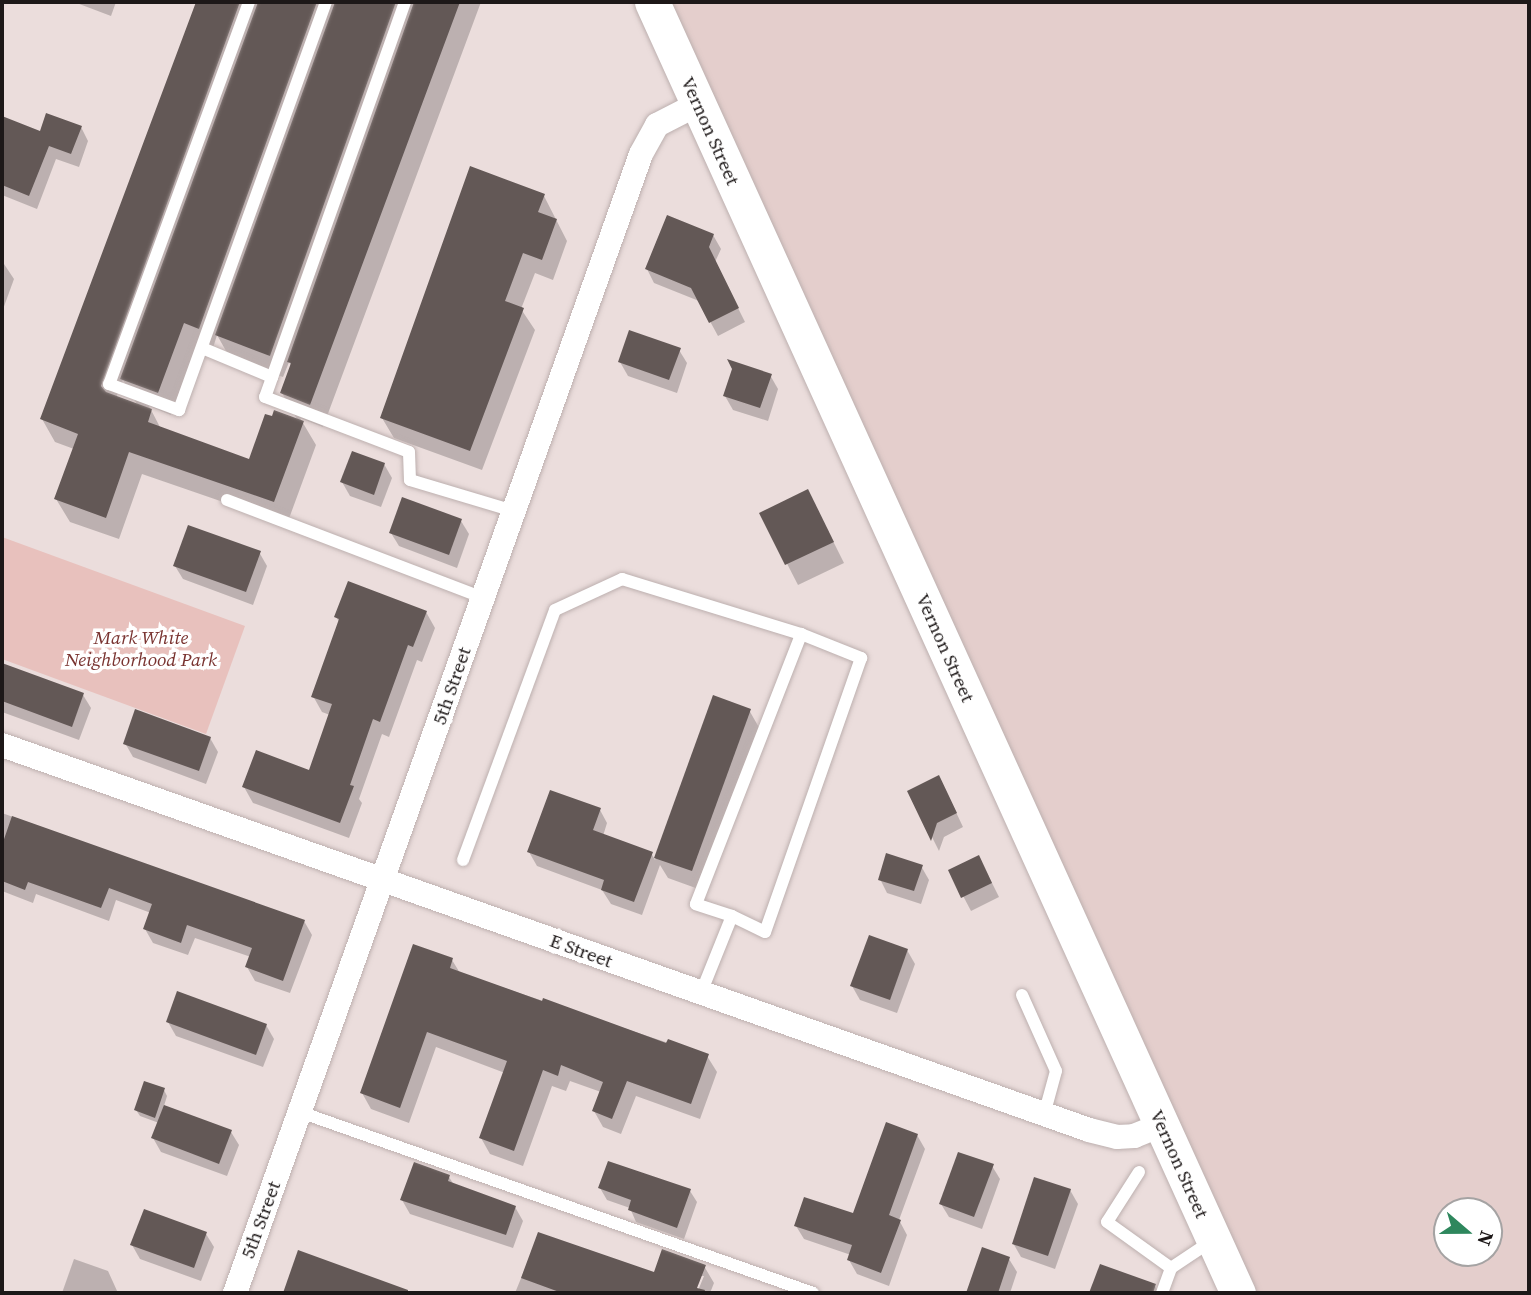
<!DOCTYPE html>
<html>
<head>
<meta charset="utf-8">
<style>
  body { margin:0 }
  #map { position:relative; width:1531px; height:1295px; overflow:hidden; background:#ebdddc; font-family:"Source Serif 4",serif }
  div>[style] { position:absolute }
  [style*='--x'] { left:calc(var(--x)*1px); top:calc(var(--y)*1px); width:calc(var(--w)*1px); rotate:calc(var(--a)*1deg) }
  .built>* { inset:0; background:#e4cecc }
  .green>* { inset:0; background:#e8c1bd }
  .shadow>* { inset:0; background:#0003 }
  .building>* { inset:0; background:#635856 }
  .roads { filter:drop-shadow(0 0 2px #bdb0af) drop-shadow(0 0 2px #bdb0af) }
  .service>* { height:12px; margin:-6px; padding:0 6px; transform-origin:6px; border-radius:6px; background:#fff }
  .minor>* { height:24px; margin:-12px; padding:0 12px; transform-origin:12px; border-radius:12px; background:#fff }
  .secondary>* { height:35px; margin:-17.5px; padding:0 17.5px; transform-origin:17.5px; border-radius:17.5px; background:#fff }
  span { translate:-50% -50%; white-space:nowrap; text-align:center; line-height:1.15; -webkit-text-stroke:7px #fff; paint-order:stroke }
  .street-label { font-size:19px; color:#1d1818 }
  .park-label { font-size:19px; color:#793330; font-style:italic }
  .frame { position:absolute; inset:0; border:4px solid #1d1818; pointer-events:none }
  .north { position:absolute; left:1433px; top:1197px; width:70px; height:70px; box-sizing:border-box; background:#fff; border:2px solid #a5a3a3; border-radius:50%; rotate:110deg; font-size:19px; font-weight:700; line-height:28px; text-align:center; color:#1d1818 }
  .north::after { content:''; display:block; margin:auto; width:24px; height:32px; background:#2e875d; clip-path:polygon(50% 0,100% 100%,50% 72%,0 100%) }
</style>
</head>
<body>
<div id="map">
  <div class="built">
    <div style="clip-path:polygon(evenodd,660px 2px,1529px 2px,1529px 1293px,1257px 1293px,660px 2px,1447px 1211px,1489px 1211px,1489px 1253px,1447px 1253px,1447px 1211px)"></div>
  </div>
  <div class="green">
    <div style="clip-path:polygon(2px 537px,245px 626px,206px 734px,2px 659px)"></div>
  </div>
  <div class="shadow">
    <div style="clip-path:polygon(74px 2px,116px 2px,111px 16px)"></div>
    <div style="clip-path:polygon(evenodd,198px 2px,481px 2px,323px 427px,300px 418px,316px 445px,287px 524px,142px 474px,119px 539px,70px 522px,56px 499px,74px 449px,55px 442px,42px 419px,198px 2px,217px 335px,230px 358px,283px 377px,289px 362px,292px 367px,282px 393px,298px 421px,250px 461px,161px 429px,149px 406px,171px 415px,197px 345px,212px 351px,217px 335px,198px 2px,123px 380px,138px 406px,116px 398px,123px 380px)"></div>
    <div style="clip-path:polygon(2px 118px,41px 133px,81px 127px,88px 141px,79px 167px,56px 159px,37px 209px,2px 195px)"></div>
    <div style="clip-path:polygon(544px 196px,567px 241px,553px 280px,535px 273px,521px 309px,535px 330px,482px 470px,394px 438px,382px 418px)"></div>
    <div style="clip-path:polygon(713px 235px,721px 249px,715px 262px,745px 322px,718px 336px,699px 301px,654px 283px,647px 269px)"></div>
    <div style="clip-path:polygon(2px 261px,14px 279px,2px 312px)"></div>
    <div style="clip-path:polygon(679px 350px,687px 363px,677px 393px,628px 376px,620px 362px)"></div>
    <div style="clip-path:polygon(770px 375px,778px 389px,768px 421px,733px 410px,725px 396px)"></div>
    <div style="clip-path:polygon(384px 464px,392px 478px,381px 507px,350px 496px,342px 482px)"></div>
    <div style="clip-path:polygon(808px 491px,844px 563px,798px 585px,761px 513px)"></div>
    <div style="clip-path:polygon(461px 521px,469px 534px,457px 568px,399px 546px,391px 533px)"></div>
    <div style="clip-path:polygon(259px 552px,267px 566px,253px 605px,183px 579px,175px 566px)"></div>
    <div style="clip-path:polygon(426px 612px,435px 628px,422px 662px,417px 660px,389px 737px,382px 734px,359px 799px,362px 803px,349px 838px,253px 803px,244px 787px,310px 772px,330px 715px,322px 712px,313px 696px,340px 623px,336px 617px)"></div>
    <div style="clip-path:polygon(6px 667px,83px 695px,91px 708px,79px 740px,2px 712px,2px 678px)"></div>
    <div style="clip-path:polygon(714px 697px,749px 710px,761px 731px,704px 891px,668px 878px,660px 865px,642px 915px,611px 904px,602px 890px,537px 866px,529px 852px,600px 810px,607px 823px,603px 836px,651px 853px,655px 860px)"></div>
    <div style="clip-path:polygon(210px 738px,218px 752px,206px 784px,133px 757px,125px 743px)"></div>
    <div style="clip-path:polygon(909px 791px,946px 791px,963px 827px,944px 837px,939px 851px)"></div>
    <div style="clip-path:polygon(2px 813px,304px 921px,312px 935px,290px 993px,255px 981px,247px 967px,251px 957px,195px 938px,188px 955px,153px 943px,145px 929px,151px 913px,116px 900px,109px 921px,36px 894px,33px 903px,2px 891px)"></div>
    <div style="clip-path:polygon(921px 866px,929px 880px,921px 904px,887px 893px,880px 879px)"></div>
    <div style="clip-path:polygon(950px 871px,986px 871px,999px 897px,971px 911px)"></div>
    <div style="clip-path:polygon(907px 950px,915px 964px,897px 1013px,860px 1000px,852px 986px)"></div>
    <div style="clip-path:polygon(452px 960px,460px 973px,707px 1056px,717px 1072px,700px 1119px,636px 1096px,621px 1134px,603px 1127px,594px 1111px,601px 1092px,570px 1081px,566px 1091px,552px 1086px,523px 1166px,490px 1154px,481px 1138px,505px 1073px,436px 1047px,409px 1123px,371px 1109px,362px 1093px)"></div>
    <div style="clip-path:polygon(168px 1022px,266px 1025px,274px 1039px,263px 1067px,176px 1036px)"></div>
    <div style="clip-path:polygon(164px 1090px,167px 1096px,164px 1106px,231px 1132px,239px 1145px,227px 1176px,161px 1152px,153px 1138px,159px 1123px,140px 1116px,136px 1110px)"></div>
    <div style="clip-path:polygon(917px 1135px,925px 1149px,899px 1220px,907px 1235px,889px 1286px,857px 1274px,849px 1260px,851px 1255px,804px 1239px,796px 1226px,854px 1216px)"></div>
    <div style="clip-path:polygon(992px 1166px,1000px 1179px,982px 1229px,949px 1217px,941px 1204px)"></div>
    <div style="clip-path:polygon(449px 1177px,454px 1185px,515px 1207px,523px 1221px,513px 1248px,410px 1214px,402px 1200px)"></div>
    <div style="clip-path:polygon(600px 1188px,690px 1191px,697px 1202px,684px 1239px,636px 1222px,630px 1208px,607px 1200px)"></div>
    <div style="clip-path:polygon(1070px 1190px,1078px 1204px,1055px 1269px,1021px 1257px,1013px 1243px)"></div>
    <div style="clip-path:polygon(206px 1234px,214px 1247px,201px 1281px,140px 1259px,132px 1245px)"></div>
    <div style="clip-path:polygon(539px 1234px,655px 1274px,704px 1266px,714px 1283px,710px 1293px,697px 1293px,704px 1276px,700px 1276px,693px 1293px,515px 1293px)"></div>
    <div style="clip-path:polygon(983px 1250px,1009px 1259px,1017px 1272px,1010px 1293px,968px 1293px)"></div>
    <div style="clip-path:polygon(299px 1253px,413px 1293px,284px 1293px)"></div>
    <div style="clip-path:polygon(74px 1259px,108px 1271px,118px 1293px,62px 1293px)"></div>
    <div style="clip-path:polygon(1101px 1266px,1155px 1286px,1159px 1293px,1091px 1293px)"></div>
  </div>
  <div class="building">
    <div style="clip-path:polygon(196px 2px,240px 2px,101px 386px,106px 392px,152px 409px,148px 422px,249px 459px,265px 414px,272px 416px,274px 410px,304px 421px,274px 502px,129px 452px,106px 518px,54px 499px,78px 434px,40px 419px)"></div>
    <div style="clip-path:polygon(258px 2px,317px 2px,199px 329px,184px 323px,158px 393px,120px 379px)"></div>
    <div style="clip-path:polygon(335px 2px,396px 2px,270px 356px,215px 335px)"></div>
    <div style="clip-path:polygon(414px 2px,460px 2px,310px 405px,280px 393px,291px 363px,287px 362px)"></div>
    <div style="clip-path:polygon(46px 113px,82px 126px,71px 154px,49px 146px,29px 196px,2px 185px,2px 116px,40px 131px)"></div>
    <div style="clip-path:polygon(470px 166px,545px 194px,538px 212px,557px 219px,542px 260px,523px 253px,505px 301px,524px 308px,470px 451px,380px 418px)"></div>
    <div style="clip-path:polygon(667px 215px,714px 234px,709px 247px,739px 308px,709px 323px,691px 288px,645px 269px)"></div>
    <div style="clip-path:polygon(629px 330px,681px 348px,669px 380px,618px 362px)"></div>
    <div style="clip-path:polygon(727px 359px,772px 374px,760px 408px,723px 396px,732px 369px)"></div>
    <div style="clip-path:polygon(352px 451px,385px 463px,374px 495px,340px 482px)"></div>
    <div style="clip-path:polygon(808px 489px,834px 542px,785px 565px,759px 513px)"></div>
    <div style="clip-path:polygon(402px 497px,462px 519px,449px 555px,389px 533px)"></div>
    <div style="clip-path:polygon(188px 525px,261px 551px,246px 592px,173px 566px)"></div>
    <div style="clip-path:polygon(348px 581px,427px 611px,413px 647px,408px 645px,380px 722px,373px 719px,350px 785px,354px 786px,340px 823px,242px 787px,256px 750px,309px 770px,332px 704px,311px 697px,339px 619px,334px 617px)"></div>
    <div style="clip-path:polygon(2px 663px,84px 693px,72px 727px,2px 701px)"></div>
    <div style="clip-path:polygon(713px 695px,751px 709px,692px 871px,654px 858px)"></div>
    <div style="clip-path:polygon(135px 709px,211px 737px,199px 771px,123px 744px)"></div>
    <div style="clip-path:polygon(939px 775px,957px 813px,937px 823px,931px 841px,907px 791px)"></div>
    <div style="clip-path:polygon(550px 790px,601px 808px,593px 830px,653px 852px,634px 902px,601px 890px,604px 880px,527px 852px)"></div>
    <div style="clip-path:polygon(12px 816px,305px 920px,283px 981px,245px 967px,252px 948px,187px 925px,181px 943px,143px 929px,152px 904px,109px 888px,101px 908px,28px 882px,25px 890px,2px 881px,2px 845px)"></div>
    <div style="clip-path:polygon(886px 853px,923px 865px,914px 891px,878px 880px)"></div>
    <div style="clip-path:polygon(979px 855px,992px 883px,961px 898px,948px 870px)"></div>
    <div style="clip-path:polygon(869px 935px,908px 949px,890px 1000px,850px 986px)"></div>
    <div style="clip-path:polygon(413px 944px,453px 958px,450px 968px,542px 1001px,543px 998px,666px 1043px,668px 1039px,709px 1054px,691px 1104px,627px 1081px,612px 1119px,592px 1111px,603px 1082px,561px 1065px,558px 1076px,543px 1070px,514px 1151px,479px 1138px,507px 1061px,427px 1032px,400px 1108px,360px 1093px)"></div>
    <div style="clip-path:polygon(177px 991px,267px 1024px,256px 1055px,166px 1022px)"></div>
    <div style="clip-path:polygon(144px 1081px,165px 1088px,155px 1118px,134px 1110px)"></div>
    <div style="clip-path:polygon(164px 1105px,232px 1130px,219px 1164px,151px 1138px)"></div>
    <div style="clip-path:polygon(886px 1122px,918px 1134px,889px 1215px,901px 1220px,881px 1273px,847px 1260px,852px 1245px,794px 1226px,804px 1197px,853px 1213px)"></div>
    <div style="clip-path:polygon(958px 1152px,994px 1164px,974px 1217px,939px 1204px)"></div>
    <div style="clip-path:polygon(608px 1161px,691px 1189px,677px 1228px,628px 1210px,631px 1200px,598px 1188px)"></div>
    <div style="clip-path:polygon(414px 1162px,450px 1175px,448px 1181px,516px 1206px,506px 1235px,400px 1200px)"></div>
    <div style="clip-path:polygon(1034px 1177px,1071px 1189px,1048px 1256px,1012px 1244px)"></div>
    <div style="clip-path:polygon(144px 1209px,207px 1232px,194px 1268px,130px 1245px)"></div>
    <div style="clip-path:polygon(538px 1232px,654px 1272px,662px 1249px,706px 1265px,697px 1288px,705px 1290px,704px 1293px,562px 1293px,521px 1278px)"></div>
    <div style="clip-path:polygon(982px 1247px,1010px 1257px,998px 1293px,966px 1293px)"></div>
    <div style="clip-path:polygon(298px 1250px,408px 1290px,408px 1293px,283px 1293px)"></div>
    <div style="clip-path:polygon(1100px 1264px,1156px 1284px,1153px 1293px,1089px 1293px)"></div>
  </div>
  <div class="roads">
    <div class="service">
      <div style="--x:249;--y:2;--w:407;--a:110.1"></div>
      <div style="--x:109;--y:384;--w:75;--a:20.4"></div>
      <div style="--x:179;--y:410;--w:434;--a:-70.2"></div>
      <div style="--x:405;--y:2;--w:419;--a:109.5"></div>
      <div style="--x:265;--y:397;--w:154;--a:20.9"></div>
      <div style="--x:409;--y:452;--w:28;--a:88"></div>
      <div style="--x:410;--y:480;--w:109;--a:16.6"></div>
      <div style="--x:202;--y:348;--w:76;--a:22.5"></div>
      <div style="--x:227;--y:500;--w:274;--a:20.9"></div>
      <div style="--x:463;--y:860;--w:266;--a:-69.8"></div>
      <div style="--x:555;--y:610;--w:74;--a:-24.8"></div>
      <div style="--x:622;--y:579;--w:187;--a:17.1"></div>
      <div style="--x:701;--y:993;--w:83;--a:-68.1"></div>
      <div style="--x:732;--y:916;--w:38;--a:-162"></div>
      <div style="--x:696;--y:904;--w:290;--a:-68.7"></div>
      <div style="--x:801;--y:634;--w:65;--a:21.8"></div>
      <div style="--x:861;--y:658;--w:290;--a:109.3"></div>
      <div style="--x:765;--y:932;--w:37;--a:-154"></div>
      <div style="--x:1022;--y:995;--w:83;--a:65.9"></div>
      <div style="--x:1056;--y:1071;--w:46;--a:105.3"></div>
      <div style="--x:300;--y:1112;--w:544;--a:19.43"></div>
      <div style="--x:1139;--y:1172;--w:59;--a:122.6"></div>
      <div style="--x:1107;--y:1222;--w:79;--a:35.7"></div>
      <div style="--x:1162;--y:1293;--w:27;--a:-70"></div>
      <div style="--x:1171;--y:1268;--w:50;--a:-33.7"></div>
    </div>
    <div class="minor">
      <div style="--x:2;--y:745;--w:1153;--a:19.5"></div>
      <div style="--x:1089;--y:1130;--w:29;--a:14"></div>
      <div style="--x:1117;--y:1137;--w:17;--a:-3"></div>
      <div style="--x:1134;--y:1136;--w:29;--a:-22"></div>
      <div style="--x:235;--y:1293;--w:1209;--a:-70.38"></div>
      <div style="--x:641;--y:154;--w:33;--a:-61"></div>
      <div style="--x:657;--y:125;--w:46;--a:-27.1"></div>
    </div>
    <div class="secondary">
      <div style="--x:652;--y:2;--w:1418;--a:65.59"></div>
    </div>
  </div>
  <div class="street-label">
    <span style="left:710px;top:131px;rotate:66deg">Vernon Street</span>
    <span style="left:945px;top:648px;rotate:66deg">Vernon Street</span>
    <span style="left:452px;top:686px;rotate:-71deg">5th Street</span>
    <span style="left:581px;top:951px;rotate:20deg">E Street</span>
    <span style="left:1179px;top:1164px;rotate:66deg">Vernon Street</span>
    <span style="left:261px;top:1220px;rotate:-70deg">5th Street</span>
  </div>
  <div class="park-label">
    <span style="left:141px;top:649px">Mark White<br>Neighborhood Park</span>
  </div>
  <div class="frame"></div>
  <div class="north">N</div>
</div>
</body>
</html>
